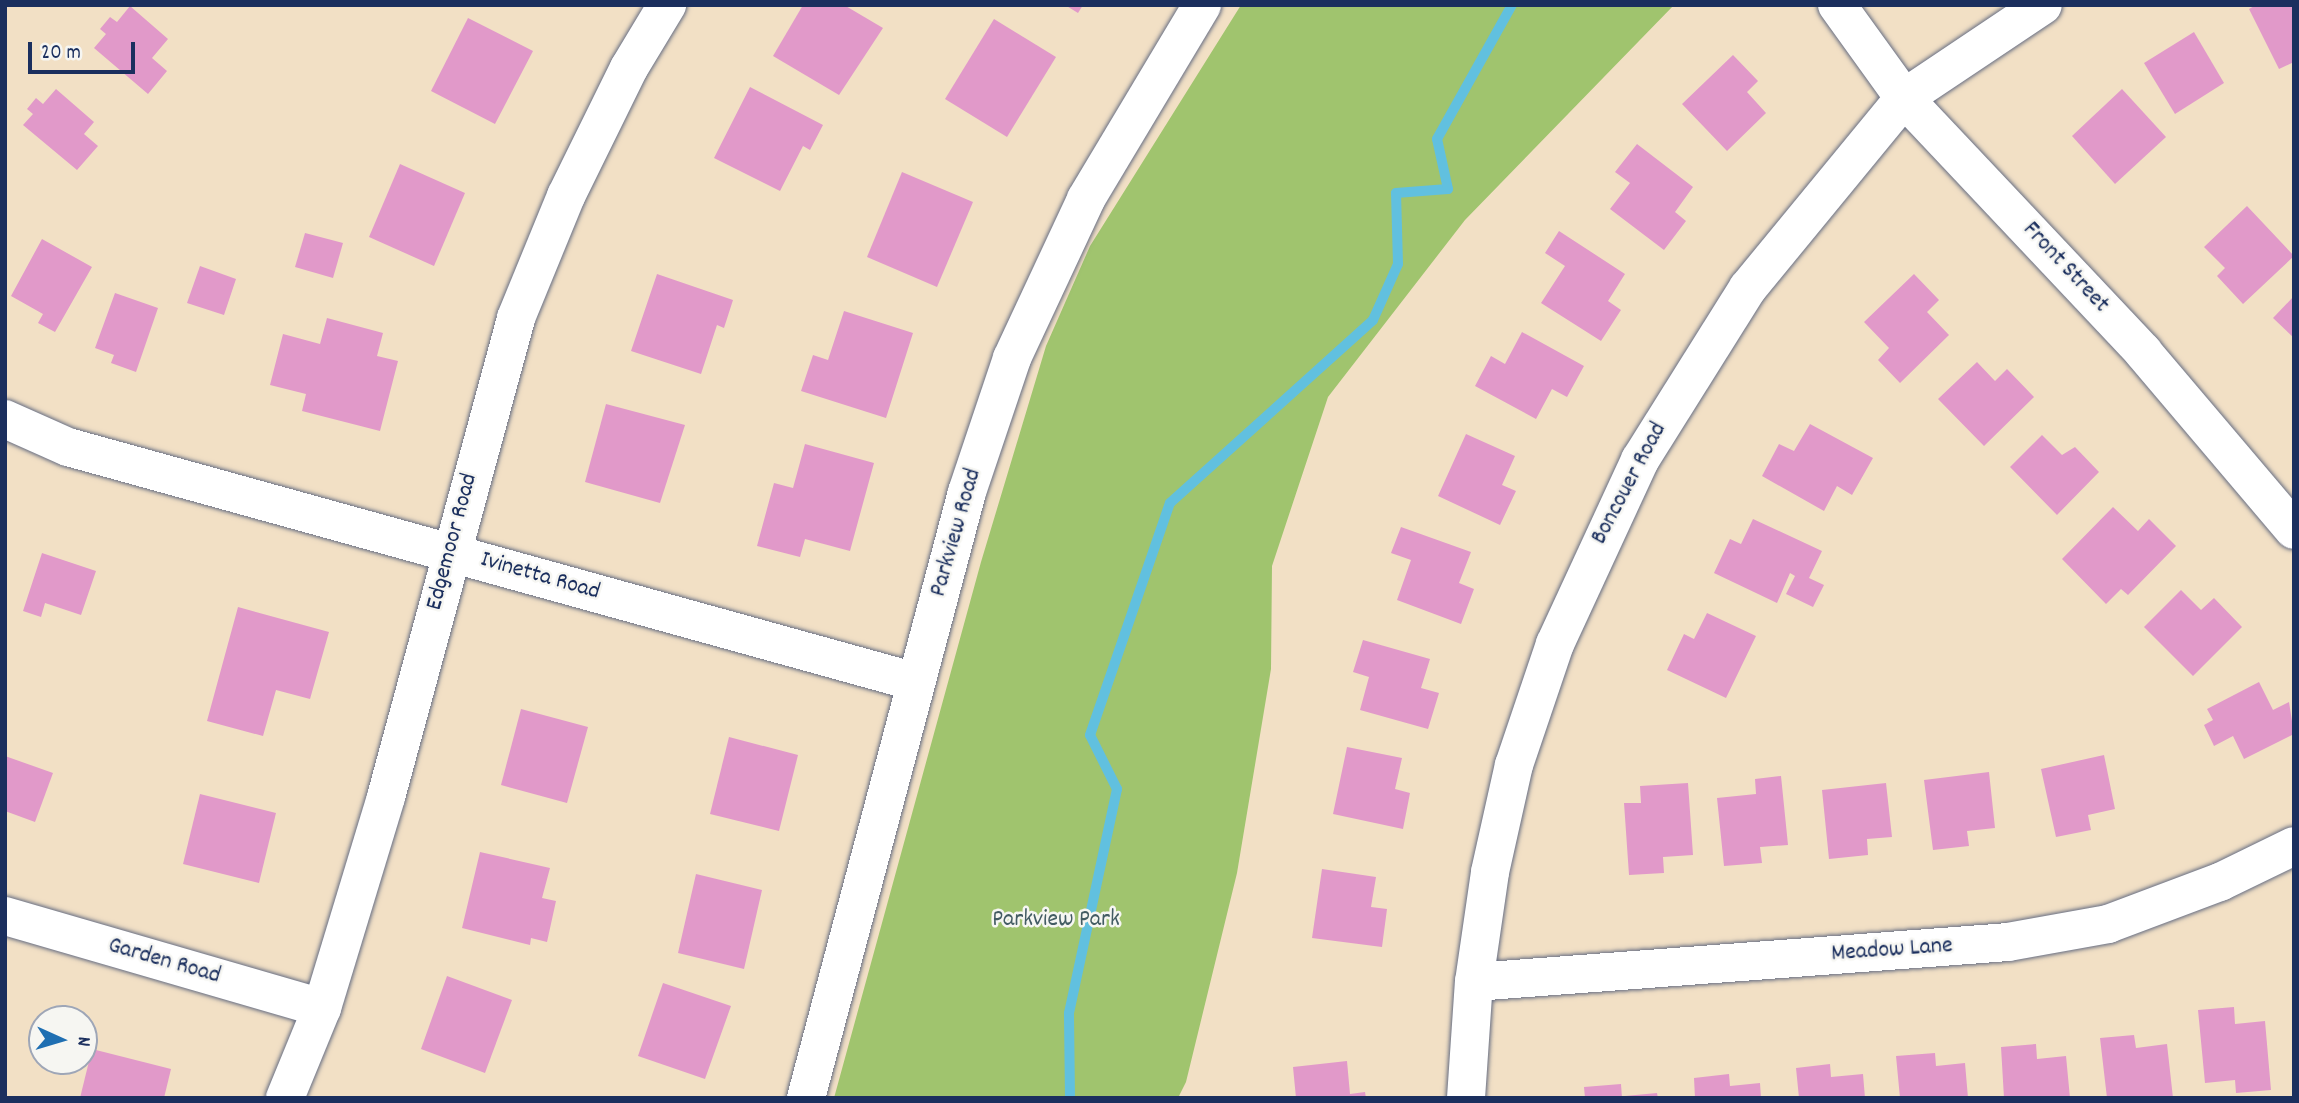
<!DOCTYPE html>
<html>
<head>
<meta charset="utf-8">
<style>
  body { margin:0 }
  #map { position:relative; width:2299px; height:1103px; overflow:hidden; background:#f2e0c5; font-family:Dekko,sans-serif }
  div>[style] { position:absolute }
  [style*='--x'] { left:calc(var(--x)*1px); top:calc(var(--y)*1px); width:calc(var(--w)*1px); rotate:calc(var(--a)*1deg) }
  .green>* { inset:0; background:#a0c46e }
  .stream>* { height:10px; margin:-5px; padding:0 5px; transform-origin:5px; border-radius:5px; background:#61c0df }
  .building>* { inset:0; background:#e199c9 }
  .roads { filter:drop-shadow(0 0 2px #666d82) drop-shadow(0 0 2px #666d82) }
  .minor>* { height:38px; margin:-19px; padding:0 19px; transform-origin:19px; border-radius:19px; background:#fff }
  .tertiary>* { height:38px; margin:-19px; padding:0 19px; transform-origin:19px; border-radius:19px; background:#fff }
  span { translate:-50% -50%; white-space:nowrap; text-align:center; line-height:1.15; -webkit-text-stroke:5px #f6f6f2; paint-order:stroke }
  .street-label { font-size:24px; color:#1b2f5e }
  .park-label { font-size:24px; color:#435c63 }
  .frame { position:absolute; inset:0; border:7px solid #1b2f5e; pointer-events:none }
  .north { position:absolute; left:28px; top:1005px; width:70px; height:70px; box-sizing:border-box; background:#f6f6f2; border:2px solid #9ea6b7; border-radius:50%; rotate:94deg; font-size:19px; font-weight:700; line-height:28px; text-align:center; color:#1b2f5e }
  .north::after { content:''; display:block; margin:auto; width:24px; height:32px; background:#1f6fb2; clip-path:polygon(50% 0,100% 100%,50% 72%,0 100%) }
  .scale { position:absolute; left:28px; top:42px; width:107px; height:32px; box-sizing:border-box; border:4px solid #1b2f5e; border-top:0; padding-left:9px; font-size:21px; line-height:24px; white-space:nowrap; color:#1b2f5e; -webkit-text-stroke:5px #f6f6f2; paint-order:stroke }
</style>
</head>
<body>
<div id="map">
  <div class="green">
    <div style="clip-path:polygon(1241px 5px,1674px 5px,1465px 220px,1328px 397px,1272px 566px,1271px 669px,1237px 873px,1186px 1082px,1178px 1098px,834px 1098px,981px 562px,1046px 346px,1090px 246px)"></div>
  </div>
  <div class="stream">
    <div style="--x:1070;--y:1098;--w:85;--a:-90.7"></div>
    <div style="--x:1069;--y:1013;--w:229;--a:-77.9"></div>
    <div style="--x:1117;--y:789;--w:60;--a:-116.6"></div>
    <div style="--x:1090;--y:735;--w:245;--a:-71"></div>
    <div style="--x:1170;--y:503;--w:273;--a:-42"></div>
    <div style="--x:1373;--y:320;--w:61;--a:-65.9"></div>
    <div style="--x:1398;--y:264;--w:71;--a:-91.6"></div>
    <div style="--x:1396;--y:193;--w:52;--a:-4.4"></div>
    <div style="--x:1448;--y:189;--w:51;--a:-102.4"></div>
    <div style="--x:1437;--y:139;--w:154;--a:-60.8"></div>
  </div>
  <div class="building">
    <div style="clip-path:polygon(803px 5px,844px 5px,883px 28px,839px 95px,773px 56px)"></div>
    <div style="clip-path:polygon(1065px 5px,1083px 5px,1078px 13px)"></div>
    <div style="clip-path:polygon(2256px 5px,2294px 5px,2294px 62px,2279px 69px,2249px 9px)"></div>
    <div style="clip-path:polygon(130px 6px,168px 39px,152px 58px,167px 71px,148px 94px,94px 48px,106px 34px,100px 29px,110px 17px,117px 22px)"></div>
    <div style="clip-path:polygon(468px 18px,533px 51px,495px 124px,431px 91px)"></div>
    <div style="clip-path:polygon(994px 19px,1056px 57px,1007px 137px,945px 99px)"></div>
    <div style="clip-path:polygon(2194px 32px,2224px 83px,2175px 114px,2144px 63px)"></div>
    <div style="clip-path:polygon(1733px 55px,1758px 81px,1747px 92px,1766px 113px,1727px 151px,1682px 104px)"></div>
    <div style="clip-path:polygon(750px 87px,823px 125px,810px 150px,803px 146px,780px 191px,714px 158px)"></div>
    <div style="clip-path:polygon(56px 89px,94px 122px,84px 134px,98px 146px,77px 170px,23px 125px,33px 114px,27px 109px,36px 98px,43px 104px)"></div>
    <div style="clip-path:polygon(2122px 89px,2166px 137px,2115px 184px,2072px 136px)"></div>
    <div style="clip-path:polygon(1637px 144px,1693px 187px,1675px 212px,1686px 221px,1664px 250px,1610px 209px,1630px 183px,1615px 172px)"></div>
    <div style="clip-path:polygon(400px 164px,465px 193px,434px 266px,369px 237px)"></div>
    <div style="clip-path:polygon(902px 172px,973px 202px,937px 287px,867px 257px)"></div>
    <div style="clip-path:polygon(2247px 206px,2294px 256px,2243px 304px,2217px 276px,2225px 268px,2204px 247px)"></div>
    <div style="clip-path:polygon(1559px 231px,1625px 274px,1608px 301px,1621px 310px,1601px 341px,1541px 303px,1565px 266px,1545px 253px)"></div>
    <div style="clip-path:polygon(305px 233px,343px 243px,333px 278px,295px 267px)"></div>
    <div style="clip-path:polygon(42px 239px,92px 267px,55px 332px,38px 323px,43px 314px,11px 296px)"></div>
    <div style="clip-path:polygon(200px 266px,236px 279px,224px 315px,187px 303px)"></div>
    <div style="clip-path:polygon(657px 274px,733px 300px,724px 328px,717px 325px,701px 374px,631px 351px)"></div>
    <div style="clip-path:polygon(1914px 274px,1939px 300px,1927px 312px,1949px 335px,1900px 383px,1878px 360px,1889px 348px,1864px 322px)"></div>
    <div style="clip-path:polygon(115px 293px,158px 308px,136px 372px,111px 363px,114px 355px,95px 348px)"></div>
    <div style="clip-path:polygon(2294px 296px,2294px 338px,2273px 318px)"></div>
    <div style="clip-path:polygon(844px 311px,913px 333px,886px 418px,801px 391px,813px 355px,828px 360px)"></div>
    <div style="clip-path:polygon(327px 318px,383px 333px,377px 356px,398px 361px,380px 431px,302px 411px,306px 394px,270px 385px,283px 334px,320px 344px)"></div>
    <div style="clip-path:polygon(1522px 332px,1584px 366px,1567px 397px,1552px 389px,1536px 419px,1475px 386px,1491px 356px,1505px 364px)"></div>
    <div style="clip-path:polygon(1977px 362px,1995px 381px,2007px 369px,2034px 397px,1984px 446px,1938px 399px)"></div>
    <div style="clip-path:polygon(606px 404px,685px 425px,660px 503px,585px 482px)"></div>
    <div style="clip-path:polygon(1810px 424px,1873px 458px,1852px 495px,1837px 486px,1824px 511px,1762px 476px,1779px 444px,1794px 451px)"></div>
    <div style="clip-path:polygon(1466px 434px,1515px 456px,1502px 485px,1516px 491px,1500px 525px,1438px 496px)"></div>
    <div style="clip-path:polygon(2042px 435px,2062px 455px,2075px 447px,2099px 472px,2057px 515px,2010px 467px)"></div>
    <div style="clip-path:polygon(805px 444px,874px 463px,850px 551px,805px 539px,800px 557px,757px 546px,774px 483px,793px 488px)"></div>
    <div style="clip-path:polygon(2113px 507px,2138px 531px,2149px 519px,2176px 546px,2128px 595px,2121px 589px,2106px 604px,2062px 559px)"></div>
    <div style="clip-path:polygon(1753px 519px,1822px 551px,1809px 578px,1824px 585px,1813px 607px,1786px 594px,1795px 576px,1790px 573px,1777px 603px,1714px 573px,1730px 539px,1741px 544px)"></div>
    <div style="clip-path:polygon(1401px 527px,1471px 552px,1459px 583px,1474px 589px,1461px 624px,1397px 600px,1411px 560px,1391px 553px)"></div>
    <div style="clip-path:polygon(42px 553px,96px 571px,81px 615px,45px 603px,41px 617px,23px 611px)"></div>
    <div style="clip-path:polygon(2181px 590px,2201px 610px,2214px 598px,2242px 627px,2193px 676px,2144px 627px)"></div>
    <div style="clip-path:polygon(238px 607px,329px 632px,310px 699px,276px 690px,263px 736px,207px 721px)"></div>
    <div style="clip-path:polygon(1707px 613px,1756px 636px,1726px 698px,1667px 670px,1684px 634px,1694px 639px)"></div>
    <div style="clip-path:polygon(1363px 640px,1430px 659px,1421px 688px,1439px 693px,1428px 729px,1360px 710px,1369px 677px,1353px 672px)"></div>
    <div style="clip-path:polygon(2259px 682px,2273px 710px,2289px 702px,2294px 734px,2244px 759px,2233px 736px,2214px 746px,2204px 725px,2213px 720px,2207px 709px)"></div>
    <div style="clip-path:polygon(521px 709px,588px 727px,567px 803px,501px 785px)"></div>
    <div style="clip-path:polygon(729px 737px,798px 755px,779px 831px,710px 814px)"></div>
    <div style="clip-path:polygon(1347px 747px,1402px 758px,1395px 789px,1410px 793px,1403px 829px,1333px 814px)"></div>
    <div style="clip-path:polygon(2104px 755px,2115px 809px,2088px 815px,2091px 830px,2056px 837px,2041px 769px)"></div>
    <div style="clip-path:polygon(5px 756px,53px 773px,35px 822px,5px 811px)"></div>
    <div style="clip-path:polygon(1989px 772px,1995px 828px,1967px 831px,1969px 846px,1933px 850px,1924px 780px)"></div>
    <div style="clip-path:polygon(1781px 776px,1788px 845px,1760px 847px,1762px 863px,1724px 866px,1717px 798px,1756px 794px,1755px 779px)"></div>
    <div style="clip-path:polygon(1688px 783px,1693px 855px,1663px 857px,1664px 873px,1629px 875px,1624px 803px,1641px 803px,1640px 786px)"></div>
    <div style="clip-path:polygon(1886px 783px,1892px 837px,1867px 839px,1868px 855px,1829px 859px,1822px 790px)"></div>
    <div style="clip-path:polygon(200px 794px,276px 813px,259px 883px,183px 864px)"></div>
    <div style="clip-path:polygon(480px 852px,550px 868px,542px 898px,556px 901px,547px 942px,531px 938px,530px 945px,462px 928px)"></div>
    <div style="clip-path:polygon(1322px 869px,1376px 877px,1371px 907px,1387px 909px,1382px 947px,1312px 938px)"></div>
    <div style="clip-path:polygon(696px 874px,762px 890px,744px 969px,678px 953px)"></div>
    <div style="clip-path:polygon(447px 976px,512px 1000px,485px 1073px,421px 1049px)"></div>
    <div style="clip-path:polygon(663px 983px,731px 1006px,705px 1079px,638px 1056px)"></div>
    <div style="clip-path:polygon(2234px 1007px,2235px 1024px,2265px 1021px,2271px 1090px,2236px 1093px,2235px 1080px,2205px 1083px,2198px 1010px)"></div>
    <div style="clip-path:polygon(2134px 1035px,2136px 1048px,2167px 1044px,2173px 1098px,2107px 1098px,2100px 1038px)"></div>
    <div style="clip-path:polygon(2036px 1044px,2037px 1059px,2066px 1056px,2070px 1098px,2004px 1098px,2001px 1047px)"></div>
    <div style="clip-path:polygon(92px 1049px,171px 1069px,164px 1098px,80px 1098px)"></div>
    <div style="clip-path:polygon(1935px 1053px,1936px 1066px,1965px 1063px,1968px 1098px,1900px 1098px,1896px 1056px)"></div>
    <div style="clip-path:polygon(1347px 1061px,1350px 1094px,1365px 1092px,1366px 1098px,1296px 1098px,1293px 1067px)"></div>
    <div style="clip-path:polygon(1830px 1064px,1831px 1077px,1863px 1074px,1865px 1098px,1799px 1098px,1796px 1068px)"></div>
    <div style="clip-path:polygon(1729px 1074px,1730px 1086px,1760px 1083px,1761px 1098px,1695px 1098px,1694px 1078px)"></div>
    <div style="clip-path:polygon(1621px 1084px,1622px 1098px,1585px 1098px,1584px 1087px)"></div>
    <div style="clip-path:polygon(1657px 1093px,1658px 1098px,1625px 1098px,1625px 1096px)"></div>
  </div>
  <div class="roads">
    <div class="minor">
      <div style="--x:5;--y:419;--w:69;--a:24"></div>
      <div style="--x:68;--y:447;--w:880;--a:15.49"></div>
      <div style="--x:5;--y:916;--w:330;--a:16.2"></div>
      <div style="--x:1474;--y:982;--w:535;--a:-4.28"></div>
      <div style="--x:2008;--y:942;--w:102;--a:-10.2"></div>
      <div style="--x:2108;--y:924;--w:120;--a:-20.6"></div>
      <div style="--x:2220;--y:882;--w:82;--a:-25.9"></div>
      <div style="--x:285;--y:1098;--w:97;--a:-67.7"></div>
      <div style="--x:322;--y:1008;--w:220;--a:-73.1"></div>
      <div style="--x:386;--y:797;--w:496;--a:-74.8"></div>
      <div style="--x:516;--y:318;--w:132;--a:-67.7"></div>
      <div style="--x:566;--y:196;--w:143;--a:-63.8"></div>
      <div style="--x:629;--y:68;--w:74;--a:-58.9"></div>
      <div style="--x:806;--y:1098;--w:627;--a:-75.12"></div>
      <div style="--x:967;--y:492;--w:141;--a:-71.4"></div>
      <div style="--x:1012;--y:358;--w:175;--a:-65"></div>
      <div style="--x:1086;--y:199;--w:226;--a:-59.1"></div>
      <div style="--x:1466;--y:1098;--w:116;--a:-86.1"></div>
      <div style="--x:1474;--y:982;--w:111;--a:-81.7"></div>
      <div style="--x:1490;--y:872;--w:110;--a:-77.4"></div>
      <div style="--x:1514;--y:765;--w:128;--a:-71.3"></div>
      <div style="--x:1555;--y:644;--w:203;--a:-65.2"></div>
      <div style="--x:1640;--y:460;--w:203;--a:-57.9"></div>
      <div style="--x:1748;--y:288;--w:246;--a:-50.6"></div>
      <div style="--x:1904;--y:98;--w:167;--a:-33.8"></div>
    </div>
    <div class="tertiary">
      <div style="--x:1837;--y:5;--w:115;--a:54.2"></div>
      <div style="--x:1904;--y:98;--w:349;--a:46.7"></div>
      <div style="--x:2143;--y:352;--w:233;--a:49.7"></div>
    </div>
  </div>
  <div class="street-label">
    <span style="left:2065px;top:268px;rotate:47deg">Front Street</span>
    <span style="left:1630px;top:484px;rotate:-62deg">Boncouer Road</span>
    <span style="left:957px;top:533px;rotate:-74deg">Parkview Road</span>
    <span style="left:453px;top:542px;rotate:-75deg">Edgemoor Road</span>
    <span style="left:540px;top:577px;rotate:16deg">Ivinetta Road</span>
    <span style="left:1892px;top:951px;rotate:-4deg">Meadow Lane</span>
    <span style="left:164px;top:962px;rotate:16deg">Garden Road</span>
  </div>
  <div class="park-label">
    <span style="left:1056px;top:921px">Parkview Park</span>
  </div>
  <div class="frame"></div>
  <div class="north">N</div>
  <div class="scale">20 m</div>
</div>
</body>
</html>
